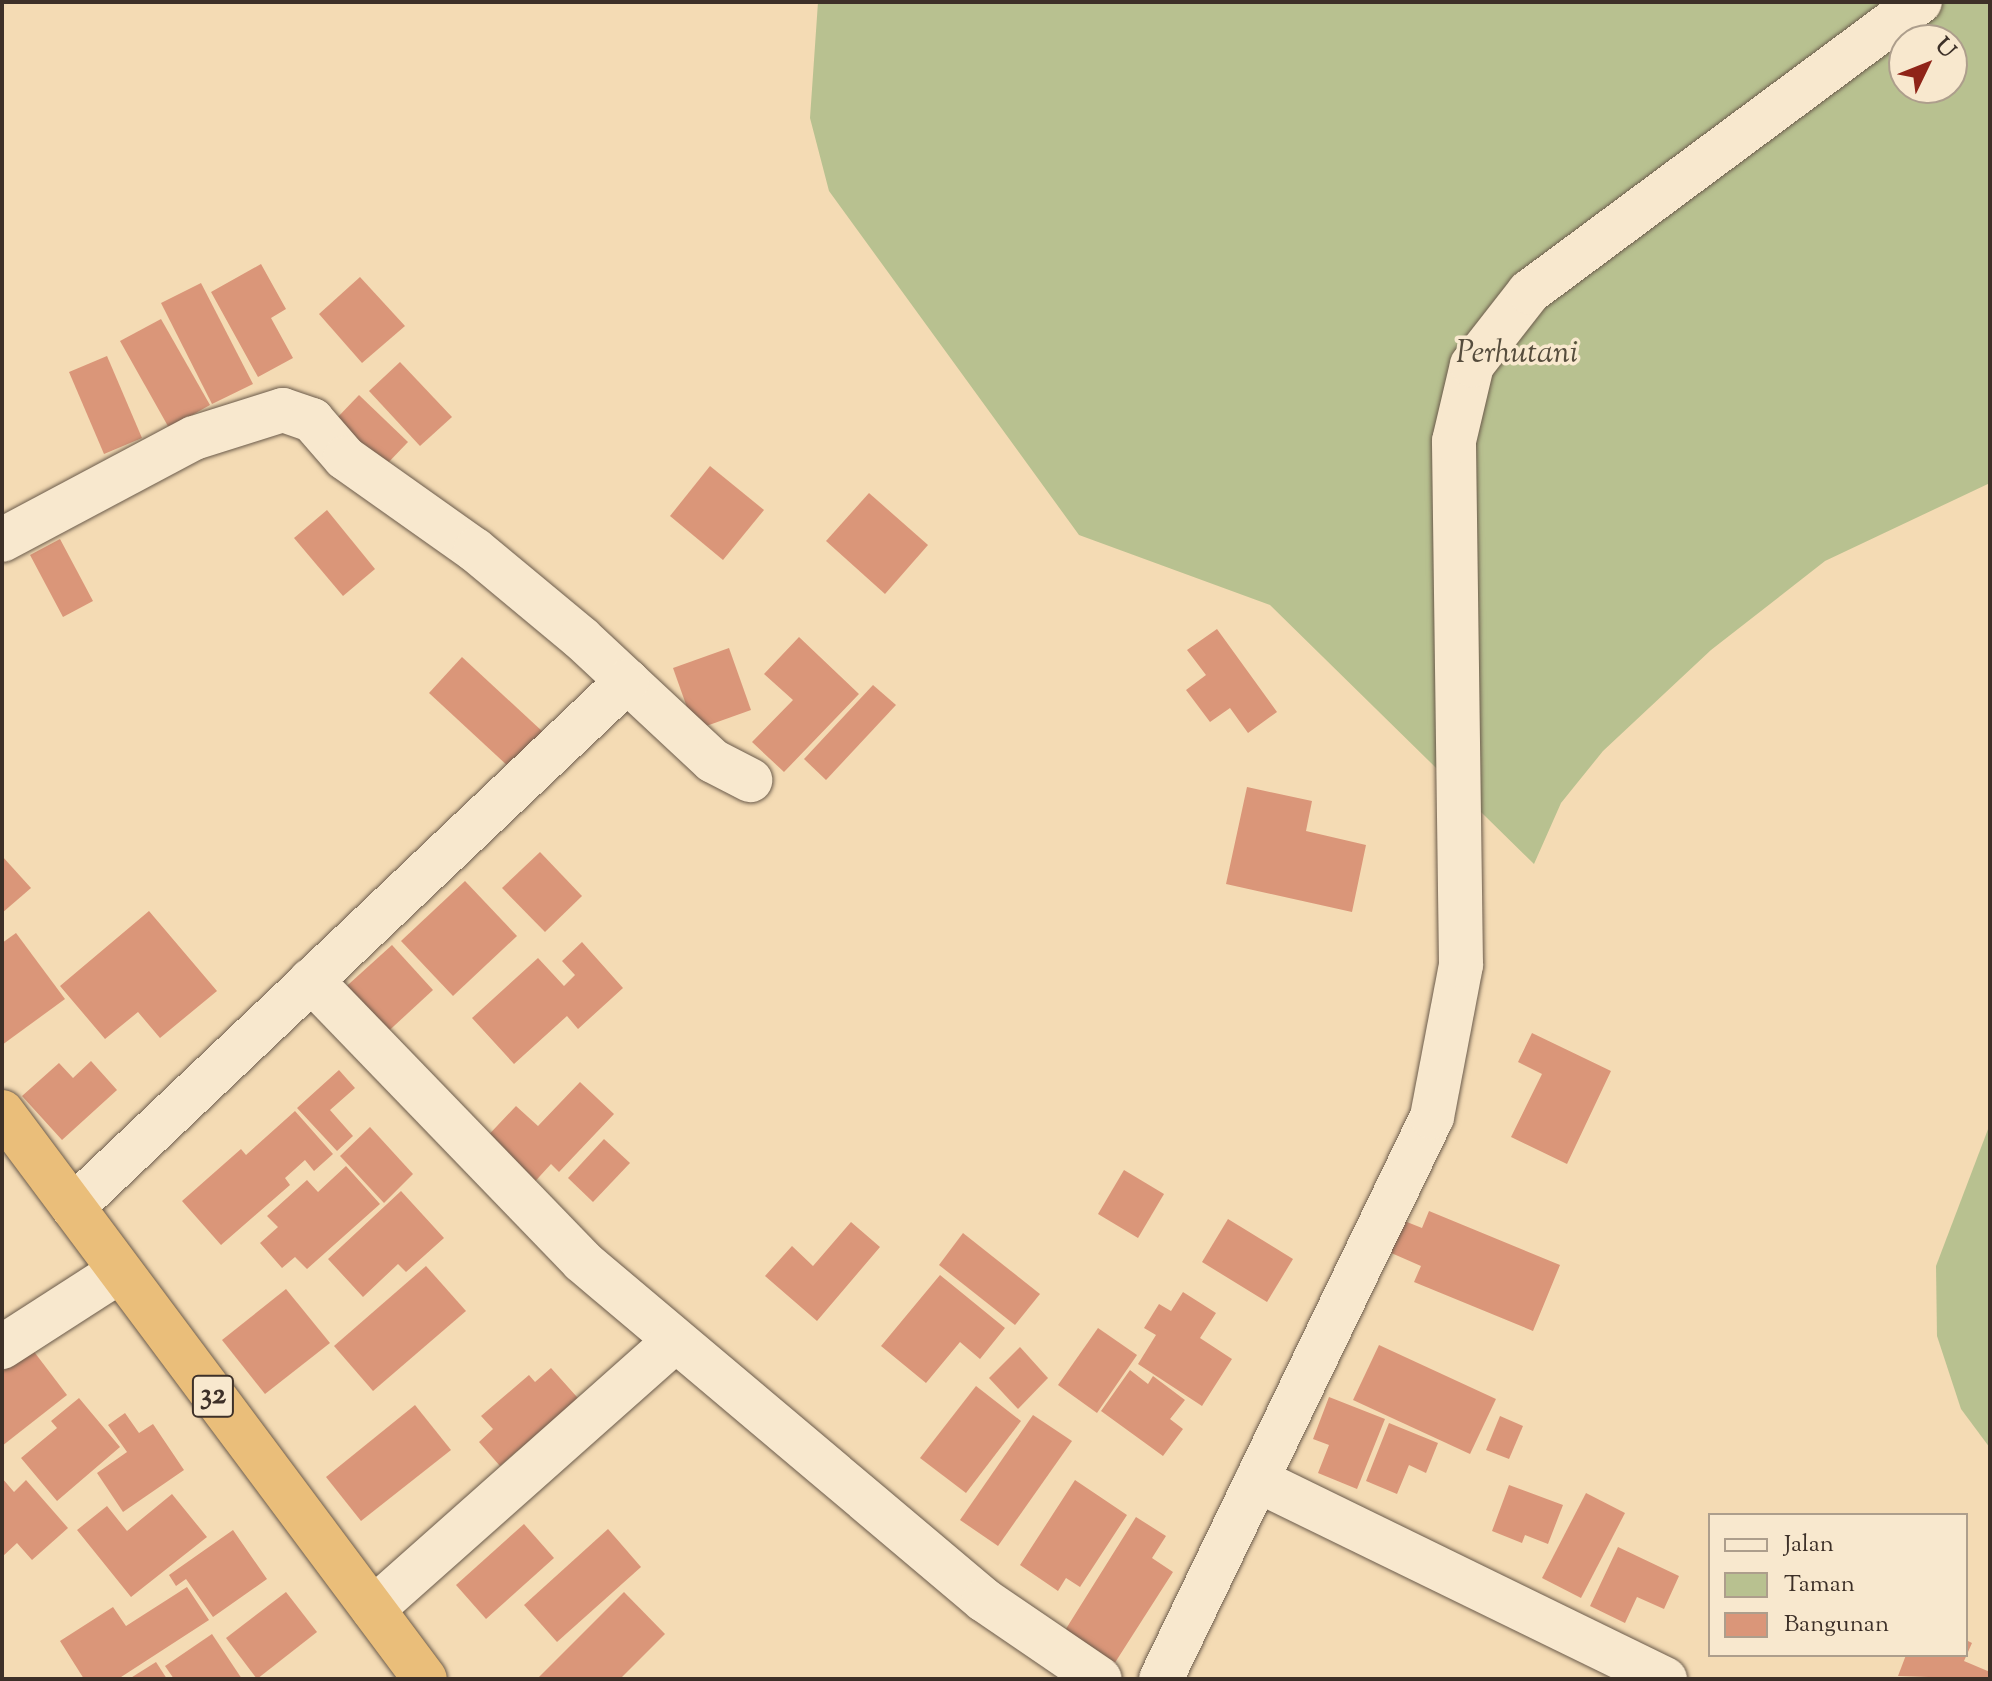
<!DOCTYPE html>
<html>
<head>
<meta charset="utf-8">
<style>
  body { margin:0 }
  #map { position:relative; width:1992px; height:1681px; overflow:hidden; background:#f4dbb4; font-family:"Sorts Mill Goudy",serif }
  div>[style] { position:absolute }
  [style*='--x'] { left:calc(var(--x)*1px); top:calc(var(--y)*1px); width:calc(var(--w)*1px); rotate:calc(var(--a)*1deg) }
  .green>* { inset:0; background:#b8c190 }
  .building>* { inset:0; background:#da9679 }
  .roads { filter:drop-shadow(0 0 2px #6b5b4b) drop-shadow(0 0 2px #6b5b4b) }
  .minor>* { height:44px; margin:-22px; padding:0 22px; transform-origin:22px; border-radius:22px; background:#f8e8ce }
  .highway>* { height:44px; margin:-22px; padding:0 22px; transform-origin:22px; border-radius:22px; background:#eabe7a }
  span { translate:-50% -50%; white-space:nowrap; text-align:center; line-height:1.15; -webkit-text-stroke:7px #f8e8ce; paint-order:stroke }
  .shield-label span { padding:2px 6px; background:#f8e8ce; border:2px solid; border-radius:6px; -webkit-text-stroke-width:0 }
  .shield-label { font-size:30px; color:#3d3028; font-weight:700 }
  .park-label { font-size:32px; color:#564d3d; font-style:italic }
  .frame { position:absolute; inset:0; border:4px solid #3d3028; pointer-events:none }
  .legend { position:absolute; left:1708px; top:1513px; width:260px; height:144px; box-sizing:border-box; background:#f8e8ce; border:2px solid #ad9e8c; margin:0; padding:10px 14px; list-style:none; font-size:24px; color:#3d3028 }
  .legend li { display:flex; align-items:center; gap:16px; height:40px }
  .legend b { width:40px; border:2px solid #ad9e8c }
  .north { position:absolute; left:1888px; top:24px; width:80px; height:80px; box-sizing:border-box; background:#f8e8ce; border:2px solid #ad9e8c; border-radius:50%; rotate:47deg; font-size:22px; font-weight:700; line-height:32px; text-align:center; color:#3d3028 }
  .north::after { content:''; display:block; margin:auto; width:28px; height:36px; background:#8f2418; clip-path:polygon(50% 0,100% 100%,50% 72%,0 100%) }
</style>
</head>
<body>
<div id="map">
  <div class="green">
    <div style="clip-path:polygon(evenodd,818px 2px,1990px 2px,1990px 483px,1825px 561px,1711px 650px,1603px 751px,1561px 803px,1534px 864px,1270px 605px,1079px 535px,829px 191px,810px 118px,818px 2px,1904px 40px,1952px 40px,1952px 88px,1904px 88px,1904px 40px)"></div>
    <div style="clip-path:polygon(1990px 1124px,1990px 1448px,1961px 1409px,1937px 1336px,1936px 1266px)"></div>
  </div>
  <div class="building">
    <div style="clip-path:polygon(261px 264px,286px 309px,271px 318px,293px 358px,258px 377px,211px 292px)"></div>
    <div style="clip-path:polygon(360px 277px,405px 326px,362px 363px,319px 314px)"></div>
    <div style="clip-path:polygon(201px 283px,253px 384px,212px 404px,161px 303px)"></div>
    <div style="clip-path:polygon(161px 319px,210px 405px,169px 428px,120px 341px)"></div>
    <div style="clip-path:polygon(107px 356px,142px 438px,104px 454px,69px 372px)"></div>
    <div style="clip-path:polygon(400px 362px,452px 417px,420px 446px,369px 391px)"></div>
    <div style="clip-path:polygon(359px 395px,408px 442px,384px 467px,335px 420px)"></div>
    <div style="clip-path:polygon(710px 466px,764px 510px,723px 560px,670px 516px)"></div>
    <div style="clip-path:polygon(869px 493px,928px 545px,885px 594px,826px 541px)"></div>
    <div style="clip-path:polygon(327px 510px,375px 569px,343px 596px,294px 538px)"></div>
    <div style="clip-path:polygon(60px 539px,93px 601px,63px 617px,30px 555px)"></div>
    <div style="clip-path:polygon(1217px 629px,1277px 712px,1248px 733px,1230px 708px,1210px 722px,1186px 690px,1206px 675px,1187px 650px)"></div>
    <div style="clip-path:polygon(799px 637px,859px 694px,784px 772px,752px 742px,793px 700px,764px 674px)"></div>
    <div style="clip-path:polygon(729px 648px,751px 710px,695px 730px,673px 668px)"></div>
    <div style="clip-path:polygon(462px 657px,543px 732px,510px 768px,429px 693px)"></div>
    <div style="clip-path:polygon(873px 685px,896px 705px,826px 780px,804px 759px)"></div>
    <div style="clip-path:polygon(1247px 787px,1312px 801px,1306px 831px,1366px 845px,1352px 912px,1226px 884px)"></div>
    <div style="clip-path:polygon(540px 852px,582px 896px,545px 932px,502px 888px)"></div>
    <div style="clip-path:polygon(2px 856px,31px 888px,2px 913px)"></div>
    <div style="clip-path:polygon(465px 881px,517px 936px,453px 996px,401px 941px)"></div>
    <div style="clip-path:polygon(149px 911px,217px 991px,160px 1038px,138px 1012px,105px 1039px,60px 986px)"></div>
    <div style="clip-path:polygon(16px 933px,65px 999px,2px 1045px,2px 943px)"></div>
    <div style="clip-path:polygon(582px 942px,623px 988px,578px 1029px,567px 1016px,514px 1064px,472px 1018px,538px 958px,564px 986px,575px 975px,562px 961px)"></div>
    <div style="clip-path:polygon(392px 945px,433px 990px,381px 1038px,339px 993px)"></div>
    <div style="clip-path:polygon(1532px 1033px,1611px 1071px,1567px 1164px,1511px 1137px,1542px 1074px,1518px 1062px)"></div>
    <div style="clip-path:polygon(91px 1061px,117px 1090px,62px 1140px,22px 1096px,59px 1063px,73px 1078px)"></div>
    <div style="clip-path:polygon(339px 1070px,355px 1088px,330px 1110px,353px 1136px,337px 1151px,297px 1108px)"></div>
    <div style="clip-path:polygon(580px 1082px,614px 1114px,559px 1172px,551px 1164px,529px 1188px,481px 1143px,516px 1106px,538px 1126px)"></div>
    <div style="clip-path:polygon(295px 1111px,333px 1154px,314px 1171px,305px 1160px,285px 1178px,290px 1185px,221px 1245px,182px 1201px,241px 1149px,246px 1155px)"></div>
    <div style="clip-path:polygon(370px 1127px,413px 1174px,384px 1203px,340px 1156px)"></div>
    <div style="clip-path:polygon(604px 1139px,630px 1163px,593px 1202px,568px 1178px)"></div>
    <div style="clip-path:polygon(346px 1166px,380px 1204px,307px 1269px,295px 1257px,282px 1268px,260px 1243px,278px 1227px,267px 1216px,307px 1180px,318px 1192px)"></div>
    <div style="clip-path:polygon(1124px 1170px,1164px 1194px,1138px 1238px,1098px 1214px)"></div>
    <div style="clip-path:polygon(401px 1191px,444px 1238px,406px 1272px,398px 1264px,363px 1297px,328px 1259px)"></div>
    <div style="clip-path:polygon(1429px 1211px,1560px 1265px,1533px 1331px,1414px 1282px,1421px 1266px,1389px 1252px,1402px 1220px,1422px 1228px)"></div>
    <div style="clip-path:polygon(1228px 1219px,1293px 1259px,1267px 1302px,1202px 1262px)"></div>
    <div style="clip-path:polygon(851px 1222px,880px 1247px,817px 1321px,765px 1276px,792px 1246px,813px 1266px)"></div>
    <div style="clip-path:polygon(963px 1233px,1040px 1294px,1015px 1325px,939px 1265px)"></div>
    <div style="clip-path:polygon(426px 1266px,466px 1311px,373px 1391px,334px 1346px)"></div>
    <div style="clip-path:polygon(940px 1275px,1005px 1328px,980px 1359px,960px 1342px,926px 1383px,881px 1346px)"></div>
    <div style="clip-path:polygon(286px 1289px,330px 1343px,265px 1394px,222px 1340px)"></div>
    <div style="clip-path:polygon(1183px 1292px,1216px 1313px,1200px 1338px,1232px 1359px,1202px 1406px,1138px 1364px,1156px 1335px,1144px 1328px,1159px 1304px,1171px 1311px)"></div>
    <div style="clip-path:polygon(1098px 1328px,1137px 1355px,1097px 1413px,1058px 1385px)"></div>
    <div style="clip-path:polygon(1379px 1345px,1496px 1399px,1470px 1454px,1353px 1400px)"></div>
    <div style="clip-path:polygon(1020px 1347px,1048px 1378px,1018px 1409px,989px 1378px)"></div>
    <div style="clip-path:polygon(32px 1349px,67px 1395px,2px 1446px,2px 1372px)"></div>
    <div style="clip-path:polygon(551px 1368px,585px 1406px,525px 1459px,517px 1451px,500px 1466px,479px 1442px,493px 1429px,481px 1416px,529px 1375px,535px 1382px)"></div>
    <div style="clip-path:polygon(1130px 1370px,1148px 1384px,1153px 1376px,1185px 1400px,1170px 1419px,1183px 1429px,1163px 1456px,1101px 1411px)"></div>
    <div style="clip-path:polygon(976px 1386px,1021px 1421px,966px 1493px,920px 1458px)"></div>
    <div style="clip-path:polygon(1329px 1397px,1385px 1419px,1357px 1489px,1318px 1473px,1329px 1445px,1313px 1439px)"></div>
    <div style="clip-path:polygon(79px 1398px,120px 1447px,57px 1501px,21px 1458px,57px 1428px,51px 1421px)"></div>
    <div style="clip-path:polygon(415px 1405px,451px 1450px,361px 1521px,326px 1477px)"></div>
    <div style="clip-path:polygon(125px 1413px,139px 1433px,153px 1424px,184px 1470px,123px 1512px,97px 1473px,127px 1452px,108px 1425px)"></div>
    <div style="clip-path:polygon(1033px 1415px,1072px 1441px,998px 1546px,960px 1520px)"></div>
    <div style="clip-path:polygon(1500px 1416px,1523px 1426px,1509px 1459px,1486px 1450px)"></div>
    <div style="clip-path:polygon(1389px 1423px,1438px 1443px,1426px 1473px,1409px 1465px,1397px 1494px,1366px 1481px)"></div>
    <div style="clip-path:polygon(2px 1478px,14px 1492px,26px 1480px,68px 1528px,32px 1560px,17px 1543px,2px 1557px)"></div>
    <div style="clip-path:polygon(1075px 1480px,1127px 1515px,1080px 1587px,1066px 1578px,1058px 1591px,1020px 1565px)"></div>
    <div style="clip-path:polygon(1509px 1485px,1563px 1505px,1548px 1544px,1525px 1535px,1522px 1543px,1492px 1531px)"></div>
    <div style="clip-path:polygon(1586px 1493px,1625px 1513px,1581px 1598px,1542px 1578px)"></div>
    <div style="clip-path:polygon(172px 1494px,207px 1537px,131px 1597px,77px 1530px,107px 1506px,127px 1531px)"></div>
    <div style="clip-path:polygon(1136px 1517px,1166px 1536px,1152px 1558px,1173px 1572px,1109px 1672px,1059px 1640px)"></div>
    <div style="clip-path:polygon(524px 1524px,554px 1558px,486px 1619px,456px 1585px)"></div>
    <div style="clip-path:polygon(608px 1529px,641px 1567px,557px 1642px,524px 1605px)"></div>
    <div style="clip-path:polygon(233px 1530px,267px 1579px,213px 1617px,186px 1579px,176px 1586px,169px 1575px)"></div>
    <div style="clip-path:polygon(1618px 1547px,1679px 1576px,1664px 1609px,1637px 1597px,1625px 1623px,1590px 1606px)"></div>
    <div style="clip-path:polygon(187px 1587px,209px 1620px,118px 1679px,84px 1679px,60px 1641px,113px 1607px,126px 1626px)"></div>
    <div style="clip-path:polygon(286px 1592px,317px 1632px,257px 1679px,226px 1638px)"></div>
    <div style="clip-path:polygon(624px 1592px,665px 1634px,620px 1679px,537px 1679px)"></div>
    <div style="clip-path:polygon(212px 1634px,242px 1679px,174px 1679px,165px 1666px)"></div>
    <div style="clip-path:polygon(1966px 1640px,1972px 1643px,1964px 1661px,1990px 1672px,1990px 1679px,1898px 1676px,1906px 1655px,1966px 1655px)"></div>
    <div style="clip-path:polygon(156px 1662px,167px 1679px,129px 1679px)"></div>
  </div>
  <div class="roads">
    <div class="minor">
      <div style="--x:2;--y:540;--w:217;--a:-28"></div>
      <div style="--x:194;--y:438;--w:93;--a:-17.5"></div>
      <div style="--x:283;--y:410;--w:31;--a:19"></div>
      <div style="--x:312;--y:420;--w:50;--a:49"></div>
      <div style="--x:345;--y:458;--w:159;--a:35.3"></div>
      <div style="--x:475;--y:550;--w:138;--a:39.7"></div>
      <div style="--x:581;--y:638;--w:180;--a:43"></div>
      <div style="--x:713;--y:761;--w:42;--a:27.2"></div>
      <div style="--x:311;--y:980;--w:390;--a:46"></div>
      <div style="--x:582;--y:1261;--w:526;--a:40.14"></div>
      <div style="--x:984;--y:1600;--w:140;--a:34.3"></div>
      <div style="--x:73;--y:1207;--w:764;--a:-43.51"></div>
      <div style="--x:2;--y:1347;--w:140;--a:-32.8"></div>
      <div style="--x:1257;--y:1480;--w:454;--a:26"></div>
      <div style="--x:373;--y:1609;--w:404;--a:-41.6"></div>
      <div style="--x:1161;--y:1679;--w:624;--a:-64.26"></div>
      <div style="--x:1432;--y:1117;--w:155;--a:-79.2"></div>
      <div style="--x:1461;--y:965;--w:524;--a:-90.77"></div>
      <div style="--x:1454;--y:441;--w:78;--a:-76.7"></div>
      <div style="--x:1472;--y:365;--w:93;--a:-52"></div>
      <div style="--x:1529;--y:292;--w:487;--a:-36.6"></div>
    </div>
    <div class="highway">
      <div style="--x:2;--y:1112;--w:707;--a:53.28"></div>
    </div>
  </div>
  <div class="shield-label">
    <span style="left:213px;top:1396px">32</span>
  </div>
  <div class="park-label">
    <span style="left:1517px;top:354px">Perhutani</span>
  </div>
  <div class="frame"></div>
  <ul class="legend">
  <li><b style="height:10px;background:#f8e8ce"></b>Jalan</li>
  <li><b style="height:22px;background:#b8c190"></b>Taman</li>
  <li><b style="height:22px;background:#da9679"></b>Bangunan</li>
  </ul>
  <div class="north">U</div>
</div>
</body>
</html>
